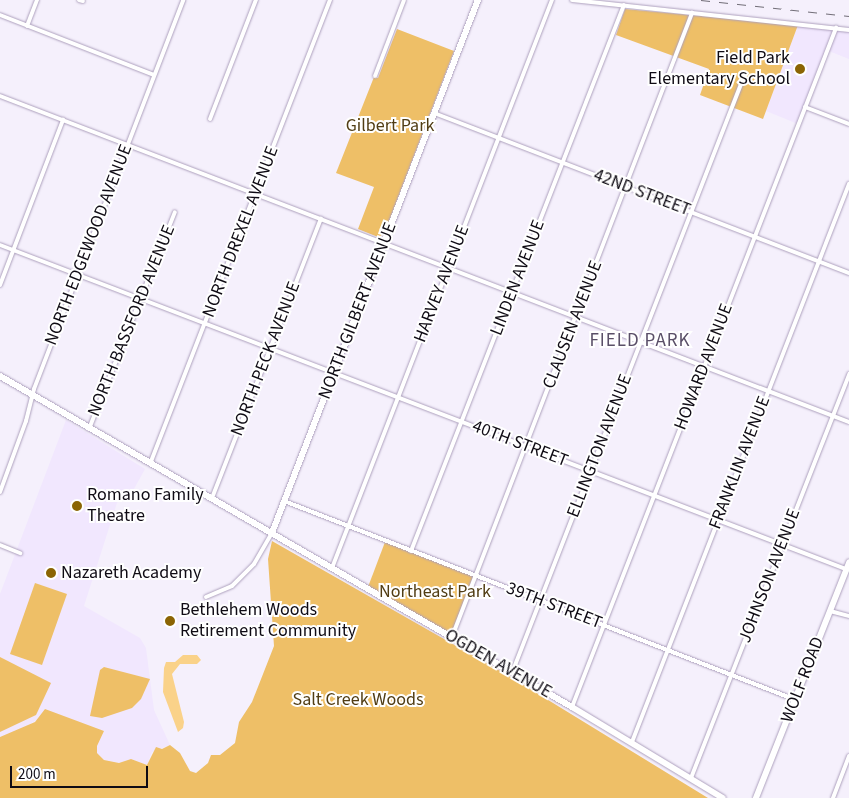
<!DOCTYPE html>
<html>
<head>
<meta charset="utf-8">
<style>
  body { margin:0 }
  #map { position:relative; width:849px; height:798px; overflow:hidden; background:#f5f0fc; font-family:"Source Sans 3",sans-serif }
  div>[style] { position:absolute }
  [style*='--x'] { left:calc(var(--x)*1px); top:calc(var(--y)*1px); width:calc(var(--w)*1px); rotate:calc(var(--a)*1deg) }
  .built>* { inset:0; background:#f1e7fe }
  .green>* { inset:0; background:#eebf67 }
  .water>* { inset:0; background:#fad289 }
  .roads { filter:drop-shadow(0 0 1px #ada0bd) drop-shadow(0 0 1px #ada0bd) }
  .street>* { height:4px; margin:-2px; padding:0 2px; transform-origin:2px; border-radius:2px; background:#fff }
  .secondary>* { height:5.5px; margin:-2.75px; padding:0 2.75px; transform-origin:2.75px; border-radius:2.75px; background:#fff }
  .primary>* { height:6px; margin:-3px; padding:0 3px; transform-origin:3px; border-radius:3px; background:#fff }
  .rail>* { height:1px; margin-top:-0.5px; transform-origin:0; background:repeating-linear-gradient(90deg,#716d77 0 9px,transparent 0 18px) }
  .dots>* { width:14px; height:14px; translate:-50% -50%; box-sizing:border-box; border:2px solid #fff; border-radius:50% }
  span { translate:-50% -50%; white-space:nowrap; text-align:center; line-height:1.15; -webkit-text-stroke:4px #fff; paint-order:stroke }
  .poi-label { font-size:18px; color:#0f0b14 }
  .right { translate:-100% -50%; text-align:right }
  .left { translate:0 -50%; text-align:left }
  .park-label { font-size:18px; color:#513d14 }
  .street-label { font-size:18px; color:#0f0b14 }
  .neighbourhood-label { font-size:19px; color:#5a4f68; letter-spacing:1px }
  .scale { position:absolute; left:10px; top:766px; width:138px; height:22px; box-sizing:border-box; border:2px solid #0f0b14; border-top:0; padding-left:6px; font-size:15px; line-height:18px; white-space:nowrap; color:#0f0b14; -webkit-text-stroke:4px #fff; paint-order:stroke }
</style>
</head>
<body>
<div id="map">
  <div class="built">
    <div style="clip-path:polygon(798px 25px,834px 29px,798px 124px,766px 111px)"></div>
    <div style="clip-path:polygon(837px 31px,849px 32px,849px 59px,829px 51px)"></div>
    <div style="clip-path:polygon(66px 420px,145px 469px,134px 489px,126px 489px,117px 503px,84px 606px,140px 638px,146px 648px,154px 710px,170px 745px,152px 752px,147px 765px,131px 759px,120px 763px,104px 760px,97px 753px,97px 746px,104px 731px,40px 718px,15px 733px,0 737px,0 594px)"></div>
  </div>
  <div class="green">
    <div style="clip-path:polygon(625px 9px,798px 25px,763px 119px,700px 95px,709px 69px,616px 35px)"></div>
    <div style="clip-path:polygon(397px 29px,454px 51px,384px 234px,378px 237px,358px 229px,374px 187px,336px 173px,374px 77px,378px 78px)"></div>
    <div style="clip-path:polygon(272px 541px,509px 676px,708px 798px,0 798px,0 737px,35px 722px,45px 709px,104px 731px,97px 746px,97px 753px,104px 760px,119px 763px,131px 759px,147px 765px,156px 747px,162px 749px,170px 745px,180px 753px,190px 771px,196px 773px,208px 763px,211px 755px,220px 755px,235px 743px,239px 722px,252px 702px,274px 646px,268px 559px)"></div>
    <div style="clip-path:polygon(385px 542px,474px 576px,451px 634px,368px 587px)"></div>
    <div style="clip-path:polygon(35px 583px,67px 594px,42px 665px,10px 654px)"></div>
    <div style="clip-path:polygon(0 657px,51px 683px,36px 715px,0 732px)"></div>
    <div style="clip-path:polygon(104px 667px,150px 679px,141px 699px,132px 708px,102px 718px,90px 716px,100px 670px)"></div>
  </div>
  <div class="water">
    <div style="clip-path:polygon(183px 655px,197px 655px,201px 660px,197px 664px,180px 664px,172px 674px,184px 722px,183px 728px,178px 732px,163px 692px,164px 668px,166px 662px,175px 662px)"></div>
  </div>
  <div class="roads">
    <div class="street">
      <div style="--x:79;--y:0;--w:4;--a:14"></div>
      <div style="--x:572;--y:0;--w:279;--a:6.2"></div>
      <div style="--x:0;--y:15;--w:165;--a:21.3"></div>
      <div style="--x:27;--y:26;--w:28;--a:-69"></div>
      <div style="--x:375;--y:76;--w:81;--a:-69.1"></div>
      <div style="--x:0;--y:96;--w:909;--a:21.01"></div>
      <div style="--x:805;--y:107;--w:47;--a:21.1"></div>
      <div style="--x:434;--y:113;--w:445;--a:21.1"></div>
      <div style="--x:210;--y:119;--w:128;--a:-68.9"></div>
      <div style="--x:0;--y:245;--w:906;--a:20.96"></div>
      <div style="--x:0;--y:285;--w:177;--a:-69.1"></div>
      <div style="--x:89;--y:429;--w:233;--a:-68.4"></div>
      <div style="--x:150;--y:464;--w:498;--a:-68.8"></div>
      <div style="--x:0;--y:492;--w:76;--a:-69.9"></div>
      <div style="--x:26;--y:421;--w:33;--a:-76"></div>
      <div style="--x:34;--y:389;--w:417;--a:-69"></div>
      <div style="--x:212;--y:498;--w:300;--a:-68.7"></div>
      <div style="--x:284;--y:501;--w:549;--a:21.24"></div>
      <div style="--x:0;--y:545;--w:22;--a:22"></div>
      <div style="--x:411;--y:551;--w:586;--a:-68.69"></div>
      <div style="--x:332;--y:568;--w:609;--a:-68.83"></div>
      <div style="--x:206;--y:597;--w:28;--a:-23"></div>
      <div style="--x:232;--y:586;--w:31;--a:-45"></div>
      <div style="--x:254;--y:564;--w:36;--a:-60"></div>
      <div style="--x:830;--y:611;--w:20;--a:15"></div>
      <div style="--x:452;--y:637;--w:669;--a:-68.96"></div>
      <div style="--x:512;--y:673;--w:637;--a:-68.75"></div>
      <div style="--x:572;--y:707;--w:729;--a:-68.75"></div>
      <div style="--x:632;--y:742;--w:599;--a:-68.75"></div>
      <div style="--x:691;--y:778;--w:434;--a:-68.6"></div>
      <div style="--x:833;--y:798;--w:45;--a:-69.1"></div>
    </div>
    <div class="secondary">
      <div style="--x:272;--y:533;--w:571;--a:-68.87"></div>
      <div style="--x:756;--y:798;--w:253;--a:-68.4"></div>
    </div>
    <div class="primary">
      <div style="--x:0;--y:376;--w:661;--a:30.06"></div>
      <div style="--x:572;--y:707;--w:176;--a:31.1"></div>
    </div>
  </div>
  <div class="rail">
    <div style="--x:701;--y:0;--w:149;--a:6.2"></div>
  </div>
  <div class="dots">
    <div style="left:800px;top:69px;background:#8b6404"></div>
    <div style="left:77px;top:506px;background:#8b6404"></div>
    <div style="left:51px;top:573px;background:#8b6404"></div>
    <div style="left:170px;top:621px;background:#8b6404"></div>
  </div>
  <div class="poi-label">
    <span class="right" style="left:790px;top:69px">Field Park<br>Elementary School</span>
    <span class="left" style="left:87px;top:506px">Romano Family<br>Theatre</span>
    <span class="left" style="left:61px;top:573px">Nazareth Academy</span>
    <span class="left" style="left:180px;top:621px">Bethlehem Woods<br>Retirement Community</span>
  </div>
  <div class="park-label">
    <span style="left:390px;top:126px">Gilbert Park</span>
    <span style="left:435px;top:592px">Northeast Park</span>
    <span style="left:358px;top:700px">Salt Creek Woods</span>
  </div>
  <div class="street-label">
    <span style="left:642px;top:193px;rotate:21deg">42ND STREET</span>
    <span style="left:241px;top:232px;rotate:-69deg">NORTH DREXEL AVENUE</span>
    <span style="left:89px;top:245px;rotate:-69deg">NORTH EDGEWOOD AVENUE</span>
    <span style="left:518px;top:278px;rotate:-69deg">LINDEN AVENUE</span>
    <span style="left:442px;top:284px;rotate:-69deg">HARVEY AVENUE</span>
    <span style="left:358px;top:311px;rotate:-69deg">NORTH GILBERT AVENUE</span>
    <span style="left:132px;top:321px;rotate:-68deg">NORTH BASSFORD AVENUE</span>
    <span style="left:573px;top:325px;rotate:-69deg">CLAUSEN AVENUE</span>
    <span style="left:266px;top:359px;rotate:-69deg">NORTH PECK AVENUE</span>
    <span style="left:704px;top:367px;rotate:-69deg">HOWARD AVENUE</span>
    <span style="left:520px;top:444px;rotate:21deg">40TH STREET</span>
    <span style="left:600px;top:446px;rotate:-69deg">ELLINGTON AVENUE</span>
    <span style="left:740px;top:463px;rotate:-69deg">FRANKLIN AVENUE</span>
    <span style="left:770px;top:576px;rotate:-69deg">JOHNSON AVENUE</span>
    <span style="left:554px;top:606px;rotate:21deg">39TH STREET</span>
    <span style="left:498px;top:664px;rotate:30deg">OGDEN AVENUE</span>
    <span style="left:803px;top:680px;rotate:-69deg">WOLF ROAD</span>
  </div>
  <div class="neighbourhood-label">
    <span style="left:640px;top:341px">FIELD PARK</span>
  </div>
  <div class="scale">200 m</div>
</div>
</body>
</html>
